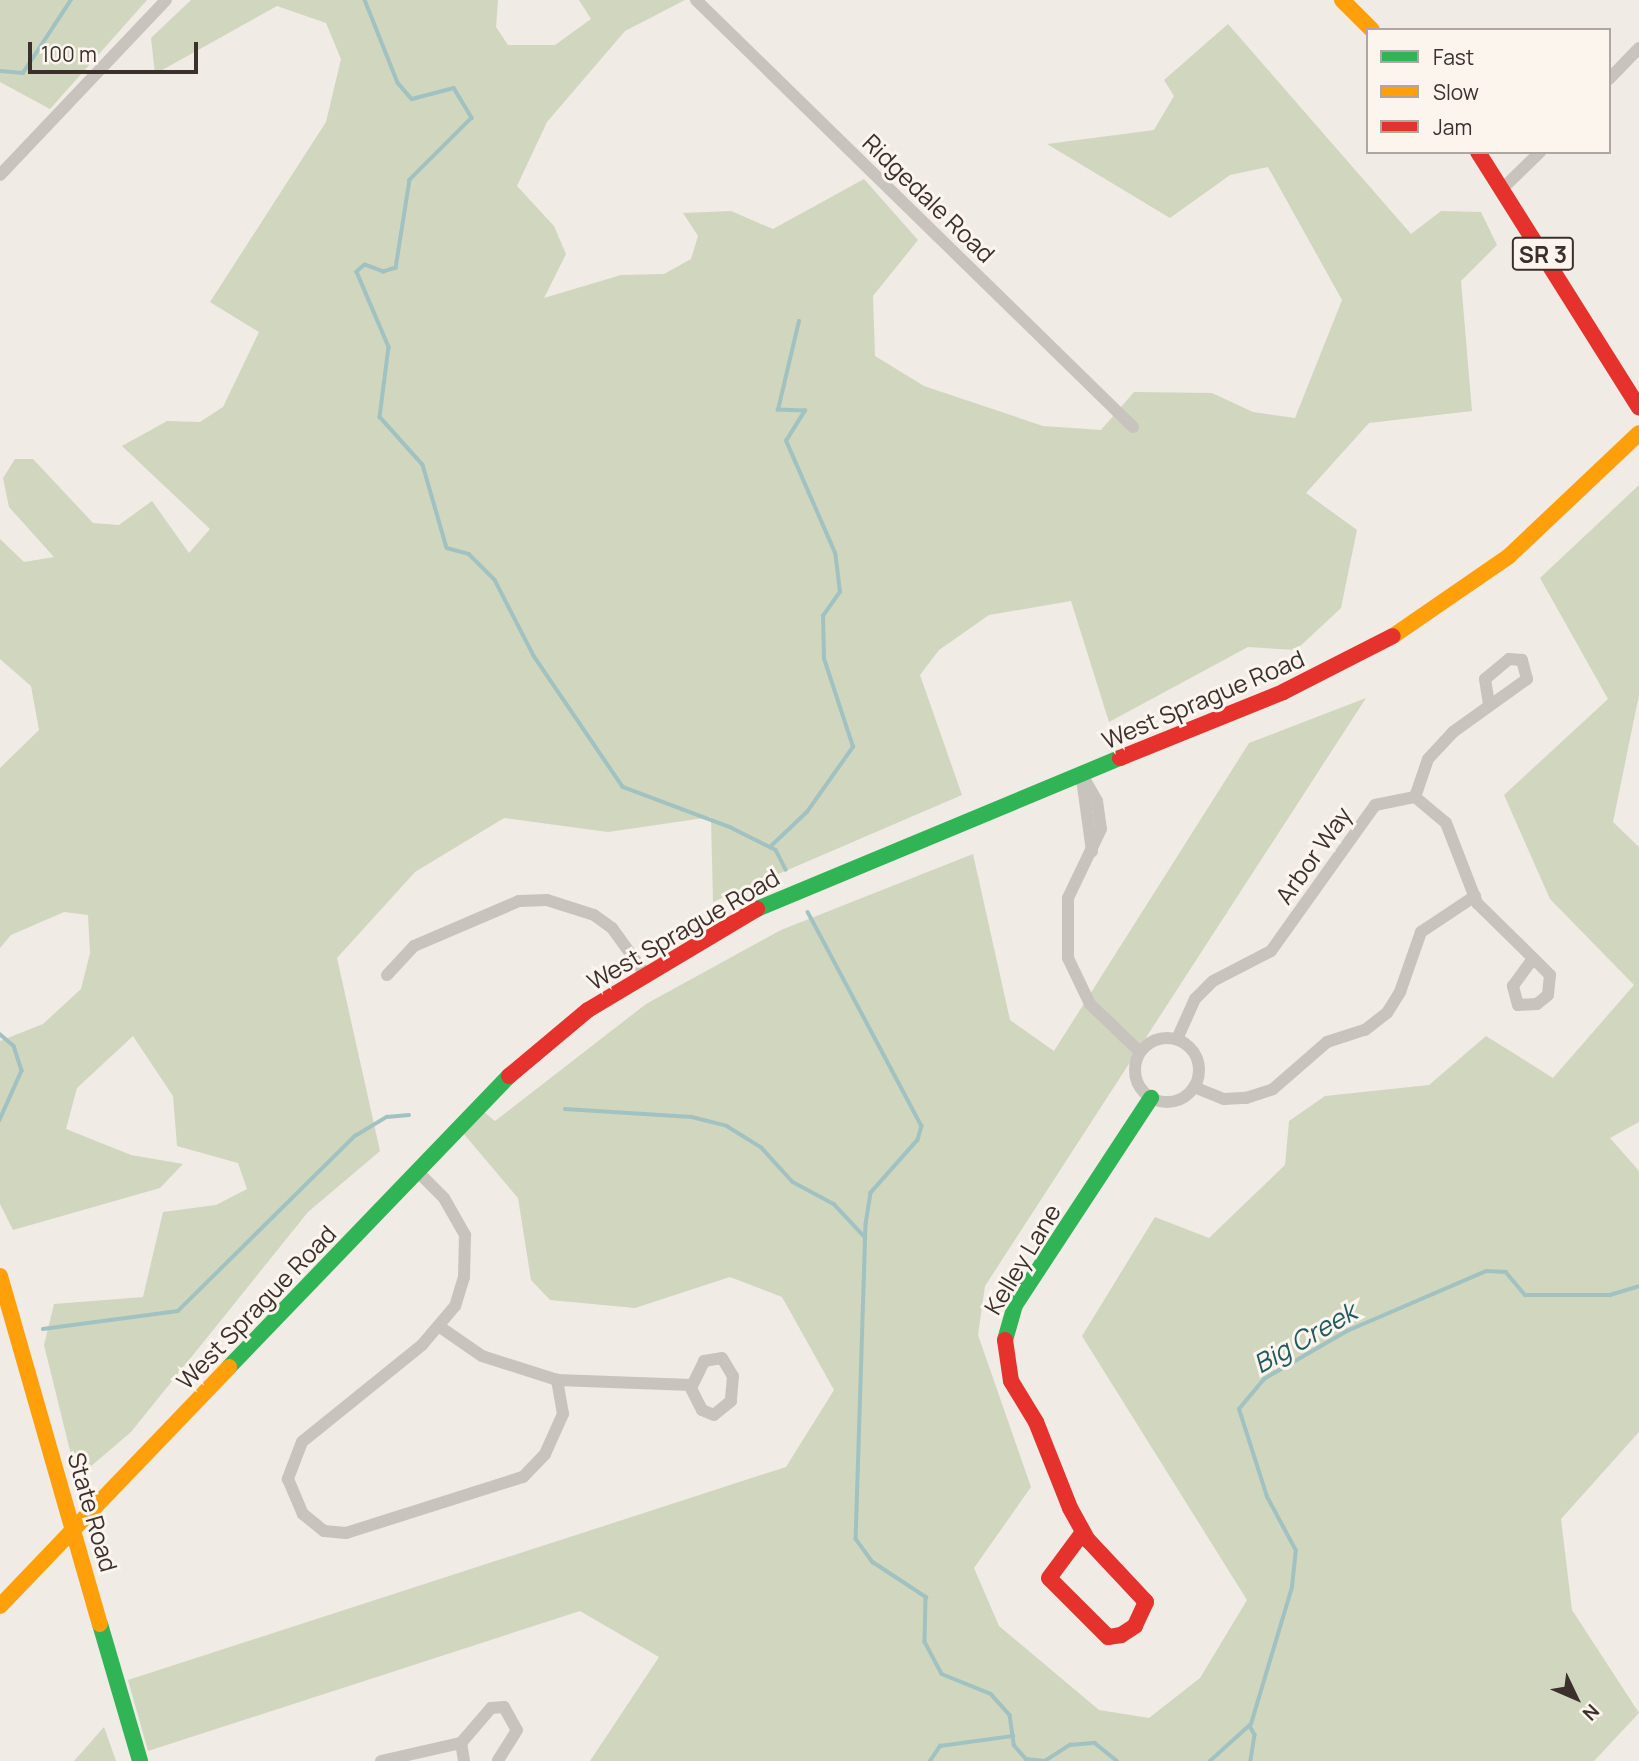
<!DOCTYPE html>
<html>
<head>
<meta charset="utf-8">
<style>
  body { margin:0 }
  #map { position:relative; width:1639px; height:1761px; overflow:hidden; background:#f0ebe5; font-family:Manrope,sans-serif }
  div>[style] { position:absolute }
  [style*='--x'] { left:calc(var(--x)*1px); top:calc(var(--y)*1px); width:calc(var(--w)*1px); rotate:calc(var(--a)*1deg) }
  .green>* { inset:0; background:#d1d6bf }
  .stream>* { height:3.5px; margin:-1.75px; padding:0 1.75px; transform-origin:1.75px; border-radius:1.75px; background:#a1c2c1 }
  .street>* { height:12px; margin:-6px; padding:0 6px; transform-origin:6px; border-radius:6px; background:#c9c3be }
  .street>.ring { margin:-6px; padding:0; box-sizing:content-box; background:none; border:12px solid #c9c3be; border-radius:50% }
  .fast>* { height:16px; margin:-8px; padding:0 8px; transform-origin:8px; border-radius:8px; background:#30b455 }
  .slow>* { height:16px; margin:-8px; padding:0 8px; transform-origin:8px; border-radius:8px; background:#ff9f0a }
  .jam>* { height:16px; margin:-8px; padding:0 8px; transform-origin:8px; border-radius:8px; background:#e5322d }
  span { translate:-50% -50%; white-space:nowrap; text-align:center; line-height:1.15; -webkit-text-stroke:6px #fbf5ee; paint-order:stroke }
  .shield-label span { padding:2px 5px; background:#fbf5ee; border:2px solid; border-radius:5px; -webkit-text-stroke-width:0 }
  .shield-label { font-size:23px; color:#3b302b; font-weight:700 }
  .street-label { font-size:24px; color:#3b302b }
  .water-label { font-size:26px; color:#1f5a5e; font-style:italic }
  .legend { position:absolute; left:1366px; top:28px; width:245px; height:126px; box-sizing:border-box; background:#fbf5ee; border:2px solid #aea6a0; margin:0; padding:9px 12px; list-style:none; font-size:21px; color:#3b302b }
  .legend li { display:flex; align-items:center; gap:14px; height:35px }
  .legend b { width:35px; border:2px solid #aea6a0 }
  .north { position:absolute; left:1541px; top:1663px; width:70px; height:70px; -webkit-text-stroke:5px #fbf5ee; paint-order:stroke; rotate:134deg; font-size:19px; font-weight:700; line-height:28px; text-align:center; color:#3b302b }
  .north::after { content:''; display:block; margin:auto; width:24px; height:32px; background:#3b302b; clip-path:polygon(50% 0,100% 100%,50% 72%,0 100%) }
  .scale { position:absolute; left:28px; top:42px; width:170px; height:32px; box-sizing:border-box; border:4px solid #3b302b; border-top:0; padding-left:9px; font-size:21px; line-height:24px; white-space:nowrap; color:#3b302b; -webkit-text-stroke:5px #fbf5ee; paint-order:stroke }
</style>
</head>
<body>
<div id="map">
  <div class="green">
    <div style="clip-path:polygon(0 0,147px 0,50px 109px,0 82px)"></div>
    <div style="clip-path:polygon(191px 0,498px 0,496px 27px,508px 45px,555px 45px,591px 19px,579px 0,685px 0,625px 31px,547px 122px,517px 186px,554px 226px,566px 254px,544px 298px,621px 275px,664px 274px,691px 259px,698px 236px,683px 213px,731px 211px,773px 229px,864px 179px,918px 240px,873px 296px,875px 356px,924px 386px,1043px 426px,1101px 430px,1134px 392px,1212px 393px,1253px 412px,1295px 418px,1342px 300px,1268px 167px,1230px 175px,1170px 218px,1047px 144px,1154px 130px,1174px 96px,1164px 80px,1228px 24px,1411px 234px,1441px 211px,1481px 212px,1497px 245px,1461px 281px,1472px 411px,1369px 423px,1306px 493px,1357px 530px,1341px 608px,1296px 650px,1248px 647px,1109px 722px,1071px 601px,989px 615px,939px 650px,920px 675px,962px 795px,713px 902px,711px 817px,608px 832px,504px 818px,415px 872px,337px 958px,380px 1151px,308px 1212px,131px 1432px,90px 1467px,74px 1467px,44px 1345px,54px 1304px,143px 1297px,163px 1212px,216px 1205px,247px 1189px,238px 1163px,177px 1146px,173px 1096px,133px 1036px,77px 1088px,66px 1129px,131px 1155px,183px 1164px,160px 1188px,13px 1230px,0 1204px,0 1041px,43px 1024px,81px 989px,90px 953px,88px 915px,64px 912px,11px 935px,0 948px,0 768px,39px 730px,31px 686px,0 659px,0 539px,24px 562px,54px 557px,9px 507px,3px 478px,15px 459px,33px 459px,93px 523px,119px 525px,152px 501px,189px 553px,210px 529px,122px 446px,167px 421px,200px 422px,223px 407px,259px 332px,210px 302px,326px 122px,341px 59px,326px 23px,277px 6px,155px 74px,151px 38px)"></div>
    <div style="clip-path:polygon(1639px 485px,1639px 695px,1613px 822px,1639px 847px,1639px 1122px,1610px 1138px,1639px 1171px,1639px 1432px,1561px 1519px,1572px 1610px,1639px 1713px,1594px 1761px,590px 1761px,659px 1657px,580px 1611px,148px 1751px,128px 1680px,786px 1467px,834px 1390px,782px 1297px,730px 1277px,635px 1308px,550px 1300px,531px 1280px,518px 1198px,463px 1133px,484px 1112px,495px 1121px,646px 1004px,781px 930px,973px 854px,1010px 1020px,1054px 1051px,1249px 743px,1366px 698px,985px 1286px,978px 1335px,1031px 1487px,974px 1568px,999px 1626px,1099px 1710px,1149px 1718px,1200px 1678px,1247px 1600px,1082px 1336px,1155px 1217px,1209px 1238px,1285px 1165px,1289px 1121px,1325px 1096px,1429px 1085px,1486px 1036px,1553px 1078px,1634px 985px,1550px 899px,1504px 795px,1608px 699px,1540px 578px)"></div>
    <div style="clip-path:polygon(104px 1727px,116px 1761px,74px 1761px)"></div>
  </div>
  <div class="stream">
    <div style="--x:365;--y:0;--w:89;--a:68.3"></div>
    <div style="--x:398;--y:83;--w:21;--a:49"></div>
    <div style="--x:412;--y:99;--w:43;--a:-14.7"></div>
    <div style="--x:454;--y:88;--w:35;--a:59"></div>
    <div style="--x:472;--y:118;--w:88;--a:135"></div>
    <div style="--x:410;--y:180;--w:89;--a:99"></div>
    <div style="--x:396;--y:268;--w:13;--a:162"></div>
    <div style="--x:384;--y:272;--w:20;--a:-160"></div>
    <div style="--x:365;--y:265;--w:11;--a:139"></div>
    <div style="--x:357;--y:272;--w:82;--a:66.9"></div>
    <div style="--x:389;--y:347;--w:71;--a:97.3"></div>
    <div style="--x:380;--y:417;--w:64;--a:48.1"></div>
    <div style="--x:423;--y:465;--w:86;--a:73.9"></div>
    <div style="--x:447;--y:548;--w:23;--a:15"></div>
    <div style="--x:469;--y:554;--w:37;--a:45"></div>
    <div style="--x:495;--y:580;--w:85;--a:62.8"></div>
    <div style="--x:534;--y:656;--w:158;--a:55.8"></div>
    <div style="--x:623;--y:787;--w:114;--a:20.5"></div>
    <div style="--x:730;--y:827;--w:51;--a:26.6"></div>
    <div style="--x:776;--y:850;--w:22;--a:63"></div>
    <div style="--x:0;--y:71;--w:23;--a:5"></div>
    <div style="--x:23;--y:73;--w:87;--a:-56.7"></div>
    <div style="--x:770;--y:847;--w:51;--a:-43.4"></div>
    <div style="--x:807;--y:812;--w:80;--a:-54.7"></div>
    <div style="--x:853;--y:747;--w:93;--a:-108.2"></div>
    <div style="--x:824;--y:659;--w:43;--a:-91.3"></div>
    <div style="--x:823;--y:616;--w:29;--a:-55"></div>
    <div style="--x:840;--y:592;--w:39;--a:-97"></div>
    <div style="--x:835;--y:553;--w:122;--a:-113.6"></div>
    <div style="--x:786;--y:441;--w:36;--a:-58"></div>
    <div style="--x:805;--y:411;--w:27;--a:-178"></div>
    <div style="--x:778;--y:410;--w:91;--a:-76.7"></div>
    <div style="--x:808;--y:912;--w:242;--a:62"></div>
    <div style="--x:922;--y:1126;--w:15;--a:106"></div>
    <div style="--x:918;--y:1140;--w:71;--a:131.6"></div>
    <div style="--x:871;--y:1193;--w:31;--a:99"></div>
    <div style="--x:866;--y:1224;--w:315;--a:91.8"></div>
    <div style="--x:856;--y:1539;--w:29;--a:54"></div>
    <div style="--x:873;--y:1562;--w:64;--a:33.4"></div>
    <div style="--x:926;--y:1597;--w:45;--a:91.3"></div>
    <div style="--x:925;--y:1642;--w:36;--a:62"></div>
    <div style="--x:942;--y:1674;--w:53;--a:22.2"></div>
    <div style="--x:991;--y:1694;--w:28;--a:48"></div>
    <div style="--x:1010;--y:1715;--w:30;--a:82"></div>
    <div style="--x:1014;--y:1745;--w:18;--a:49"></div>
    <div style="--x:1026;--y:1759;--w:19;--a:6"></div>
    <div style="--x:1045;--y:1761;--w:30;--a:-33"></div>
    <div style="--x:1070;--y:1745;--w:25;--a:-5"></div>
    <div style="--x:1095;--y:1743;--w:28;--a:39"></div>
    <div style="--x:0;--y:1034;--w:18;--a:41"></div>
    <div style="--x:14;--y:1046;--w:26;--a:72"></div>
    <div style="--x:22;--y:1071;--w:54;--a:114.2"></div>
    <div style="--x:565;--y:1109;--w:127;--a:3.6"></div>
    <div style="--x:692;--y:1117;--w:36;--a:14"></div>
    <div style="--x:727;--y:1126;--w:40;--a:32"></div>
    <div style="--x:761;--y:1147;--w:47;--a:47.6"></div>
    <div style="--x:793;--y:1182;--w:47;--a:28.2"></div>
    <div style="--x:834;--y:1204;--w:45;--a:46.8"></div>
    <div style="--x:43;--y:1329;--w:136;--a:-7.6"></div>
    <div style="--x:178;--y:1311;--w:249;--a:-44.7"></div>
    <div style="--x:355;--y:1136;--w:37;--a:-31"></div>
    <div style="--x:387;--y:1117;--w:22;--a:-5"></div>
    <div style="--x:1250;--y:1726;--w:10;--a:61"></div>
    <div style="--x:1255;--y:1735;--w:26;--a:99"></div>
    <div style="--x:930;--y:1761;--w:18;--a:-56"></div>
    <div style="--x:940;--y:1746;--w:74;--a:-7.8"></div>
    <div style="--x:1210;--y:1761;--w:55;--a:-42.1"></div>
    <div style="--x:1251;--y:1724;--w:143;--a:-73.3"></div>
    <div style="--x:1292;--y:1587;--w:36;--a:-84"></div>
    <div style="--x:1296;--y:1551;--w:61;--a:-118.2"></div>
    <div style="--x:1267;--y:1497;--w:92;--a:-107.7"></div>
    <div style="--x:1239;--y:1409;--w:39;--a:-50"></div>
    <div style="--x:1264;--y:1379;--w:96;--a:-30"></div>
    <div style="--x:1347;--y:1331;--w:151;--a:-23.3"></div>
    <div style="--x:1486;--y:1271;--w:20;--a:3"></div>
    <div style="--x:1506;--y:1272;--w:30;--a:50"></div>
    <div style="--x:1525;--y:1295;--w:85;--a:0"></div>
    <div style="--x:1610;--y:1295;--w:30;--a:-17"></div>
  </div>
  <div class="street">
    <div style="--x:696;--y:0;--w:611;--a:44.34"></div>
    <div style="--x:1609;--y:79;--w:43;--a:-45.9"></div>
    <div style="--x:0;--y:175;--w:241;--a:-46.5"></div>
    <div style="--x:1502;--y:189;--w:53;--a:-44.2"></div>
    <div style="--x:1082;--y:775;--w:30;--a:60"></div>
    <div style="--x:1097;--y:801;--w:28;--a:82"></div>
    <div style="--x:1101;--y:829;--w:76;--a:115.6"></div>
    <div style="--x:1068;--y:898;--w:60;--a:90"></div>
    <div style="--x:1068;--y:958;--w:51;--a:64.4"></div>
    <div style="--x:1090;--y:1004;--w:69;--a:43.8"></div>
    <div style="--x:1082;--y:779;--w:73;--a:82.1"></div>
    <div style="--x:1415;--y:797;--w:40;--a:-71.1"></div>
    <div style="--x:1428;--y:759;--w:37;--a:-47"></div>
    <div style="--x:1453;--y:732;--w:91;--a:-35.6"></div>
    <div style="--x:1527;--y:679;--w:20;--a:-105"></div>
    <div style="--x:1522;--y:660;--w:13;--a:-176"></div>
    <div style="--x:1509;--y:659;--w:31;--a:140"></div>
    <div style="--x:1485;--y:679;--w:24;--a:81"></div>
    <div style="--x:387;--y:975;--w:40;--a:-47"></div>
    <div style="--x:414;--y:946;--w:114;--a:-23.2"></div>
    <div style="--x:519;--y:901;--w:28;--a:-2"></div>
    <div style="--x:547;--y:900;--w:49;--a:17.7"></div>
    <div style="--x:594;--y:915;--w:22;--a:36"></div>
    <div style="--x:612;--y:928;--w:58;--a:54.1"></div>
    <div class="ring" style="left:1135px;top:1038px;width:52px;height:52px"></div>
    <div style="--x:1177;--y:1039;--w:44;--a:-65.8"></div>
    <div style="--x:1195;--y:999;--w:25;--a:-45"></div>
    <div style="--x:1213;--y:981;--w:65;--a:-27.3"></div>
    <div style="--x:1271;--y:951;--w:179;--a:-54.5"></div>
    <div style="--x:1375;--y:805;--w:41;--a:-11.3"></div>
    <div style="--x:1415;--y:797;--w:40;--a:40"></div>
    <div style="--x:1446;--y:823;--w:86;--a:68.8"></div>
    <div style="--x:1477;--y:903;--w:78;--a:44.5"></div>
    <div style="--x:1533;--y:958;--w:24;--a:45"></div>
    <div style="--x:1550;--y:975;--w:20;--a:96"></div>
    <div style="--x:1548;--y:995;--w:14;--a:141"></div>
    <div style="--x:1537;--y:1004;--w:19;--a:177"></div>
    <div style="--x:1518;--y:1005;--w:20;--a:-105"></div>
    <div style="--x:1513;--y:986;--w:34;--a:-54"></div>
    <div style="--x:1194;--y:1087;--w:32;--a:22"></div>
    <div style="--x:1224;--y:1099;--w:22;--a:-3"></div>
    <div style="--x:1246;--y:1098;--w:28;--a:-18"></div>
    <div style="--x:1273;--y:1089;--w:72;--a:-41"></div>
    <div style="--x:1327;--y:1042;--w:40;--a:-18"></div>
    <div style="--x:1365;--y:1030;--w:28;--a:-38"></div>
    <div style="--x:1387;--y:1013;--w:25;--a:-58"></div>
    <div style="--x:1400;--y:992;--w:64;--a:-70.7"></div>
    <div style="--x:1421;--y:932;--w:65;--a:-33.7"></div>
    <div style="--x:417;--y:1171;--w:38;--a:45"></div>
    <div style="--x:444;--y:1198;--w:43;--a:60.4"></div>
    <div style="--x:465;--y:1235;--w:42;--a:91.4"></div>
    <div style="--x:464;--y:1277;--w:30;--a:107"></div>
    <div style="--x:455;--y:1306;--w:51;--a:130.2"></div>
    <div style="--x:422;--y:1345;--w:154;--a:141.1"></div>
    <div style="--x:302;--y:1442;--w:40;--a:111"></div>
    <div style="--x:288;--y:1479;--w:38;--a:67"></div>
    <div style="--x:303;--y:1514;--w:27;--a:39"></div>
    <div style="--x:324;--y:1531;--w:22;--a:5"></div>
    <div style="--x:346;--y:1533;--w:186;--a:-17.6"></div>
    <div style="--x:523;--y:1477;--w:32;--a:-46"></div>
    <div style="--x:545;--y:1454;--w:44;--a:-65.8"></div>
    <div style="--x:563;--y:1414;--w:35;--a:-100"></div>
    <div style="--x:440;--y:1327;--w:51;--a:34.6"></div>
    <div style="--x:482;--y:1356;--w:79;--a:17.7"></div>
    <div style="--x:557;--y:1380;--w:135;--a:2.1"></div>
    <div style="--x:722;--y:1358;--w:21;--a:59"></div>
    <div style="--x:733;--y:1376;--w:25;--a:95"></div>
    <div style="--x:731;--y:1401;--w:22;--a:141"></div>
    <div style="--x:714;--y:1415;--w:13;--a:-157"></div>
    <div style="--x:702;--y:1410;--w:25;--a:-117"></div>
    <div style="--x:691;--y:1388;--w:30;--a:-64"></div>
    <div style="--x:704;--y:1361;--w:18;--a:-9"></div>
    <div style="--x:381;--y:1761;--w:82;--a:-12.7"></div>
    <div style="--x:464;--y:1761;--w:18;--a:-99"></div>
    <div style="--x:461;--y:1743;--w:46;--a:-49.4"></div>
    <div style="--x:491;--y:1708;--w:13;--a:-4"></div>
    <div style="--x:504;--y:1707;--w:26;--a:61"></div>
    <div style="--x:517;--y:1730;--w:36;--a:122"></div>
  </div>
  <div class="fast">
    <div style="--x:757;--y:909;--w:393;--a:-22.6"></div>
    <div style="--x:1005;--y:1340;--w:36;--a:-74"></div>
    <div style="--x:1015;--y:1305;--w:248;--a:-56.7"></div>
    <div style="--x:229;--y:1367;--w:404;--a:-46.1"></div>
    <div style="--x:100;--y:1624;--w:143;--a:73.7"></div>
  </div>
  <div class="slow">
    <div style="--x:1342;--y:0;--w:42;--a:45"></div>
    <div style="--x:1393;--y:636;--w:140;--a:-34.5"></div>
    <div style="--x:1508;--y:557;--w:180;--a:-43.4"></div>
    <div style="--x:0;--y:1276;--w:362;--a:74"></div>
    <div style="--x:0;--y:1606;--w:331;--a:-46.2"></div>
  </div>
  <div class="jam">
    <div style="--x:1478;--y:152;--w:302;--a:57.8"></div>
    <div style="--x:1120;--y:758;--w:176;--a:-22"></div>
    <div style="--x:1283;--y:692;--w:123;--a:-27"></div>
    <div style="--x:509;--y:1076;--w:103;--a:-39.9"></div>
    <div style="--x:588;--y:1010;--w:197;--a:-30.9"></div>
    <div style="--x:1005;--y:1340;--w:41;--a:81.7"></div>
    <div style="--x:1011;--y:1381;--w:48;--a:58.6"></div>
    <div style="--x:1036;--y:1422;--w:92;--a:68.4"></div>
    <div style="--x:1070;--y:1508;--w:37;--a:61"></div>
    <div style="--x:1088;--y:1540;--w:85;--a:46.9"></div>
    <div style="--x:1146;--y:1602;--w:26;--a:115"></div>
    <div style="--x:1135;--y:1626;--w:17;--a:147"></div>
    <div style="--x:1121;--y:1635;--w:13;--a:171"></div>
    <div style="--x:1108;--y:1637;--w:83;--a:-135"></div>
    <div style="--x:1049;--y:1578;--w:57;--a:-53.5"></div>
  </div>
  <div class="shield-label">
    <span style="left:1543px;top:254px">SR 3</span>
  </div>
  <div class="street-label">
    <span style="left:929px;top:198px;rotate:44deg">Ridgedale Road</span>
    <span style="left:1203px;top:699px;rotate:-23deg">West Sprague Road</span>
    <span style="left:1313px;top:855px;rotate:-55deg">Arbor Way</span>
    <span style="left:683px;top:929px;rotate:-30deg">West Sprague Road</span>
    <span style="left:1022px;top:1259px;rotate:-59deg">Kelley Lane</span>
    <span style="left:256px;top:1307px;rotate:-46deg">West Sprague Road</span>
    <span style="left:93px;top:1512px;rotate:74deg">State Road</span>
  </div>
  <div class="water-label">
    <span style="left:1305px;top:1338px;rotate:-30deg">Big Creek</span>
  </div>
  <ul class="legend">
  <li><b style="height:9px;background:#30b455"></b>Fast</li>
  <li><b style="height:9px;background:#ff9f0a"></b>Slow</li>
  <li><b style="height:9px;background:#e5322d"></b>Jam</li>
  </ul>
  <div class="north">N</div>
  <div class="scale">100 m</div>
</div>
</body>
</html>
